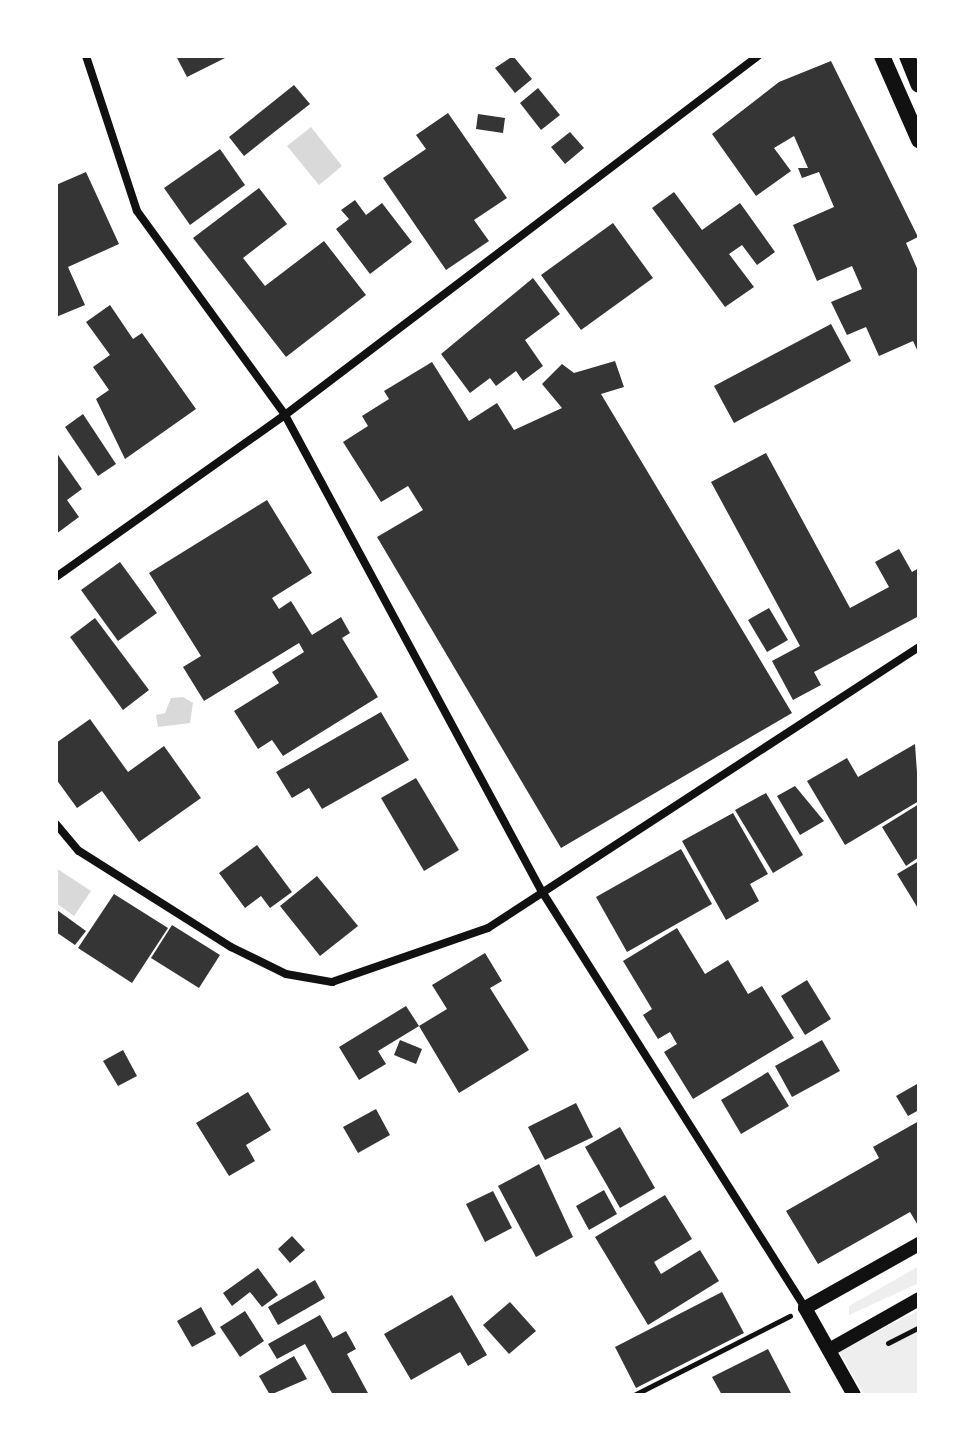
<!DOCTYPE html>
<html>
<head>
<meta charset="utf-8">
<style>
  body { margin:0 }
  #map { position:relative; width:975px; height:1451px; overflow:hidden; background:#fff; font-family:"Open Sans",sans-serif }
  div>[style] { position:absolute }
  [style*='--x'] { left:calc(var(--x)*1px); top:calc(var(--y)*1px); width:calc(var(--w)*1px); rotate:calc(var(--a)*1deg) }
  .green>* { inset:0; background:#eee }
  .water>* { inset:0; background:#d9d9d9 }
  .building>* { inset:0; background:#353535 }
  .path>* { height:5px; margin:-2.5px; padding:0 2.5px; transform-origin:2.5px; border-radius:2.5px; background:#111 }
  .minor>* { height:8px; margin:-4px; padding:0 4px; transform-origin:4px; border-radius:4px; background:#111 }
  .tertiary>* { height:14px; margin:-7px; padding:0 7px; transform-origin:7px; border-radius:7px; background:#111 }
  .secondary>* { height:16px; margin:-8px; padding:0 8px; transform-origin:8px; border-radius:8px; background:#111 }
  span { translate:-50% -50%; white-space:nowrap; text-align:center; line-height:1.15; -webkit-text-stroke:7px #fff; paint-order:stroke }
  .frame { position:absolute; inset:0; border:58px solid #fff; pointer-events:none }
</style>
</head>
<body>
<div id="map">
  <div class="green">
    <div style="clip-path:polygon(919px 1266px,919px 1283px,849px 1315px,849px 1306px)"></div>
    <div style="clip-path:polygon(919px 1310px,919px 1395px,864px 1395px,839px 1351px)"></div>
  </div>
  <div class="water">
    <div style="clip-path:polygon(311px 127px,342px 166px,319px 185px,287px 146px)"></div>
    <div style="clip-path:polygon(183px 697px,193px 703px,190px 723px,158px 727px,156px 715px,165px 713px,171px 698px)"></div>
    <div style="clip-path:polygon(56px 868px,91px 891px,74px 916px,56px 903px)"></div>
  </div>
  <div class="building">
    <div style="clip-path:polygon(176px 56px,229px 56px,187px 77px)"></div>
    <div style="clip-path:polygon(513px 56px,532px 79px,515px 93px,495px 68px)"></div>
    <div style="clip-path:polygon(831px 61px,918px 237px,906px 243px,919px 273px,919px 354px,913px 341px,879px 356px,866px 327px,847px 335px,831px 302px,862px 289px,852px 266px,817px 281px,793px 225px,834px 207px,819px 172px,802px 178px,798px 168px,808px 168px,794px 136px,774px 148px,791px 171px,756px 196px,712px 134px,779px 82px)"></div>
    <div style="clip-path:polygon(294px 85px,310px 104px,244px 156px,229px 137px)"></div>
    <div style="clip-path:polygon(538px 88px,560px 115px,541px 130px,520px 103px)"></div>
    <div style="clip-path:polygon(448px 113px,507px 198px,474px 220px,489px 241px,446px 270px,383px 178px,426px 149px,416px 135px)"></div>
    <div style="clip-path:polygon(478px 114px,505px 118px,503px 133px,476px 129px)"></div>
    <div style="clip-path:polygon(570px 132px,584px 148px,565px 164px,551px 147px)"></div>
    <div style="clip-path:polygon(220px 149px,245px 185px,190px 225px,164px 188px)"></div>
    <div style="clip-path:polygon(86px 172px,119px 244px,68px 267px,85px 305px,56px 317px,56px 185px)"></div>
    <div style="clip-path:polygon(259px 188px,287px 224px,243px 258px,265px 286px,324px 241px,366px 295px,286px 357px,193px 238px)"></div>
    <div style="clip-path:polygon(674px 192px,702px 230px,740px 203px,775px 252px,757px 265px,742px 245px,729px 254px,754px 287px,725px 307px,652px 208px)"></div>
    <div style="clip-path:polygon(355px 200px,366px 215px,382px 203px,412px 242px,370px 274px,336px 229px,349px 219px,341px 210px)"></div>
    <div style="clip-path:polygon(613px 223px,653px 278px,581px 330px,541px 275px)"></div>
    <div style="clip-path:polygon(533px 278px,560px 314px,525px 340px,543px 366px,523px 381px,516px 371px,496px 386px,490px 378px,470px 393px,441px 354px)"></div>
    <div style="clip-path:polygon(110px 305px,133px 339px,142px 333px,196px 409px,125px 459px,96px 399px,109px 390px,93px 367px,110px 355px,86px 322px)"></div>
    <div style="clip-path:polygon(831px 324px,851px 361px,734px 423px,714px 386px)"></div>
    <div style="clip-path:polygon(615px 361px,624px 387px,601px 394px,792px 713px,561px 848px,377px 537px,423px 510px,408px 486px,381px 502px,343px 442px,368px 426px,362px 416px,389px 399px,384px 391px,432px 362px,469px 421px,497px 403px,514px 430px,562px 408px,542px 384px,562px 364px,574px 373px)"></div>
    <div style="clip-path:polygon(83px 414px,116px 464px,98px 476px,65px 427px)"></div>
    <div style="clip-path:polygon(56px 452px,82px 489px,67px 500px,79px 517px,56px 534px)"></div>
    <div style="clip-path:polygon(766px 453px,850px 608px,889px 587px,875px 562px,899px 549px,912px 572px,919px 568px,919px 616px,814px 672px,821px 685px,793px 700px,772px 661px,800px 646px,711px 482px)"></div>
    <div style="clip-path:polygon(267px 500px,312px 573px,272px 598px,279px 609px,291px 601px,312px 635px,341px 617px,350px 633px,342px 638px,378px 697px,283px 756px,272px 740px,258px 749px,234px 711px,279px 683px,272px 672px,304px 652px,299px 643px,204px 701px,183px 667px,201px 656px,149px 573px)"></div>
    <div style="clip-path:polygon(120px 562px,157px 613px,118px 641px,81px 590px)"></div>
    <div style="clip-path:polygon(769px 608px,788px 640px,767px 652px,748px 620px)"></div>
    <div style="clip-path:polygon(95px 618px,149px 690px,123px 710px,70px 637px)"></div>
    <div style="clip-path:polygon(381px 712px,409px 760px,322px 809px,309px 788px,292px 798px,276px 772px)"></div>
    <div style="clip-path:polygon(90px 719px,128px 772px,164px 746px,201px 798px,139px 842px,102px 791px,77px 808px,56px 779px,56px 743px)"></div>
    <div style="clip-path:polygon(915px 744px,919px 801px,845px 845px,807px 781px,847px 758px,858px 777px)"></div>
    <div style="clip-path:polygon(416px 778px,459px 850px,424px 871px,381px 798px)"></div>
    <div style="clip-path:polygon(795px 786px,824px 821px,800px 835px,777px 796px)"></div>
    <div style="clip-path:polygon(766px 793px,803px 855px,773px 873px,735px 810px)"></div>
    <div style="clip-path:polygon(919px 804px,919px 857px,906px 866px,882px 827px)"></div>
    <div style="clip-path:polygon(733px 813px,768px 874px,750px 884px,759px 901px,726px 920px,682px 841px)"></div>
    <div style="clip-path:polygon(257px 845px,292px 892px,270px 908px,261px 896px,245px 908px,219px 873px)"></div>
    <div style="clip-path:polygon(681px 849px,712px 904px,627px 952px,596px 897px)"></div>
    <div style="clip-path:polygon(919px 861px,919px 910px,897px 874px)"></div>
    <div style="clip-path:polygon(317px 876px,358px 926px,320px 956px,280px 906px)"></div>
    <div style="clip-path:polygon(114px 894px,168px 928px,132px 983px,78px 948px)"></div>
    <div style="clip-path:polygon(57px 910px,86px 931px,75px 945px,56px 932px)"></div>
    <div style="clip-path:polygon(172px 925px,220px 955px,199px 988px,151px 958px)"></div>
    <div style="clip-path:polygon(677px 928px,705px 974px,728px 960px,748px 994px,762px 986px,794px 1038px,693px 1099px,664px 1052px,677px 1044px,670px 1032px,658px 1039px,643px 1015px,652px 1009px,623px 961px)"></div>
    <div style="clip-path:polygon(485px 953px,502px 981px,490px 988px,529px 1050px,459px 1093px,419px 1026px,447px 1009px,432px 985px)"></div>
    <div style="clip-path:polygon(807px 980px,831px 1019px,805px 1035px,781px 996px)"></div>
    <div style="clip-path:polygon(406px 1006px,419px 1026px,378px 1051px,386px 1064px,359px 1080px,339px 1047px)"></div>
    <div style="clip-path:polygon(400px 1040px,422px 1049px,416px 1064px,394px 1055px)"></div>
    <div style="clip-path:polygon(822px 1040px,840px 1071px,792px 1097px,775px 1066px)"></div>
    <div style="clip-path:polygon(123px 1050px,137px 1076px,118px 1086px,103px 1061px)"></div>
    <div style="clip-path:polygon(768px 1072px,789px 1106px,741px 1134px,721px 1100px)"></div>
    <div style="clip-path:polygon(917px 1084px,919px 1110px,908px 1116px,896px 1096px)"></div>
    <div style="clip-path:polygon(248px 1092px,271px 1130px,246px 1145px,255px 1161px,229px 1176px,196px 1123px)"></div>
    <div style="clip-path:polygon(576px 1103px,593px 1137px,545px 1160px,528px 1127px)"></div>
    <div style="clip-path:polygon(376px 1109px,390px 1135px,358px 1153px,343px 1127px)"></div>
    <div style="clip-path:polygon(919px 1121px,919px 1227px,910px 1212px,818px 1264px,786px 1211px,879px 1158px,873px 1147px)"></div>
    <div style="clip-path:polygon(620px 1127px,655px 1188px,620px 1208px,585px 1147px)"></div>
    <div style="clip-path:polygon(539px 1164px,573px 1237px,536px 1257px,498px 1186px)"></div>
    <div style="clip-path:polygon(604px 1190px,617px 1214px,589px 1230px,576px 1206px)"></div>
    <div style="clip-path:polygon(493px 1191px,512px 1228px,485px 1242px,466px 1204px)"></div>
    <div style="clip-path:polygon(665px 1195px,692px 1239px,654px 1262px,661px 1274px,700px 1250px,719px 1281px,648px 1325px,595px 1237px)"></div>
    <div style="clip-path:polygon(292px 1236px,305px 1250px,290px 1263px,278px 1249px)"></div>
    <div style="clip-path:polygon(258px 1268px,278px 1295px,262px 1307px,250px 1292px,232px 1306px,223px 1293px)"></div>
    <div style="clip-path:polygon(315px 1280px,325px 1298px,278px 1325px,268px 1307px)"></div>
    <div style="clip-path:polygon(722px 1292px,744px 1333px,636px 1388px,615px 1347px)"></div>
    <div style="clip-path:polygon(452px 1295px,487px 1355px,468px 1366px,460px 1352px,411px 1380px,384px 1334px)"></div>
    <div style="clip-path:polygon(510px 1302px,536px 1331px,509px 1354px,483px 1325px)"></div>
    <div style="clip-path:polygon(201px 1307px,216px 1334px,192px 1347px,177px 1321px)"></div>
    <div style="clip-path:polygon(245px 1311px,264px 1341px,240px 1357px,220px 1327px)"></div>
    <div style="clip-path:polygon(320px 1315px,333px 1338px,346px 1331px,356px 1349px,347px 1354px,369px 1395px,333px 1395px,305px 1344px,277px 1359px,268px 1344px)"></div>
    <div style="clip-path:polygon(768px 1349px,792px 1395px,722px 1395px,712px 1377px)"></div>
    <div style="clip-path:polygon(294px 1356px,307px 1379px,270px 1395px,259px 1376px)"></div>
  </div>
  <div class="path">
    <div style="--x:888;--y:1343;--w:35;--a:-27"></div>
    <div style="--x:634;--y:1395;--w:175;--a:-26.9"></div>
  </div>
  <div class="minor">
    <div style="--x:86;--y:56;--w:163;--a:71.8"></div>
    <div style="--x:137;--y:211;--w:252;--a:54"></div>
    <div style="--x:285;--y:415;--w:540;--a:61.68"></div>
    <div style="--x:541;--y:890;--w:494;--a:57.7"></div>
    <div style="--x:56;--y:577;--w:281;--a:-35.3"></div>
    <div style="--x:285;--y:415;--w:594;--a:-37.2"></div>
    <div style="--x:56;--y:824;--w:35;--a:50"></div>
    <div style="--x:79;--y:851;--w:180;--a:32.3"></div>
    <div style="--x:231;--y:947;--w:61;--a:26.1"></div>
    <div style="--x:286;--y:974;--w:47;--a:9.9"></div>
    <div style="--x:332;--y:982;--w:165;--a:-19.1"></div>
    <div style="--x:488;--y:928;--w:515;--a:-33.1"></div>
  </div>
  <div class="tertiary">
    <div style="--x:829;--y:1350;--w:103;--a:-29.5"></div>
    <div style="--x:854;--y:1395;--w:100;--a:-119.4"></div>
    <div style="--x:805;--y:1308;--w:131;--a:-29.3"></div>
  </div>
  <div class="secondary">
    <div style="--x:882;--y:56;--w:92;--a:66.2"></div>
    <div style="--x:907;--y:56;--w:31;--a:68"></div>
  </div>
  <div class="frame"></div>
</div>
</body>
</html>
